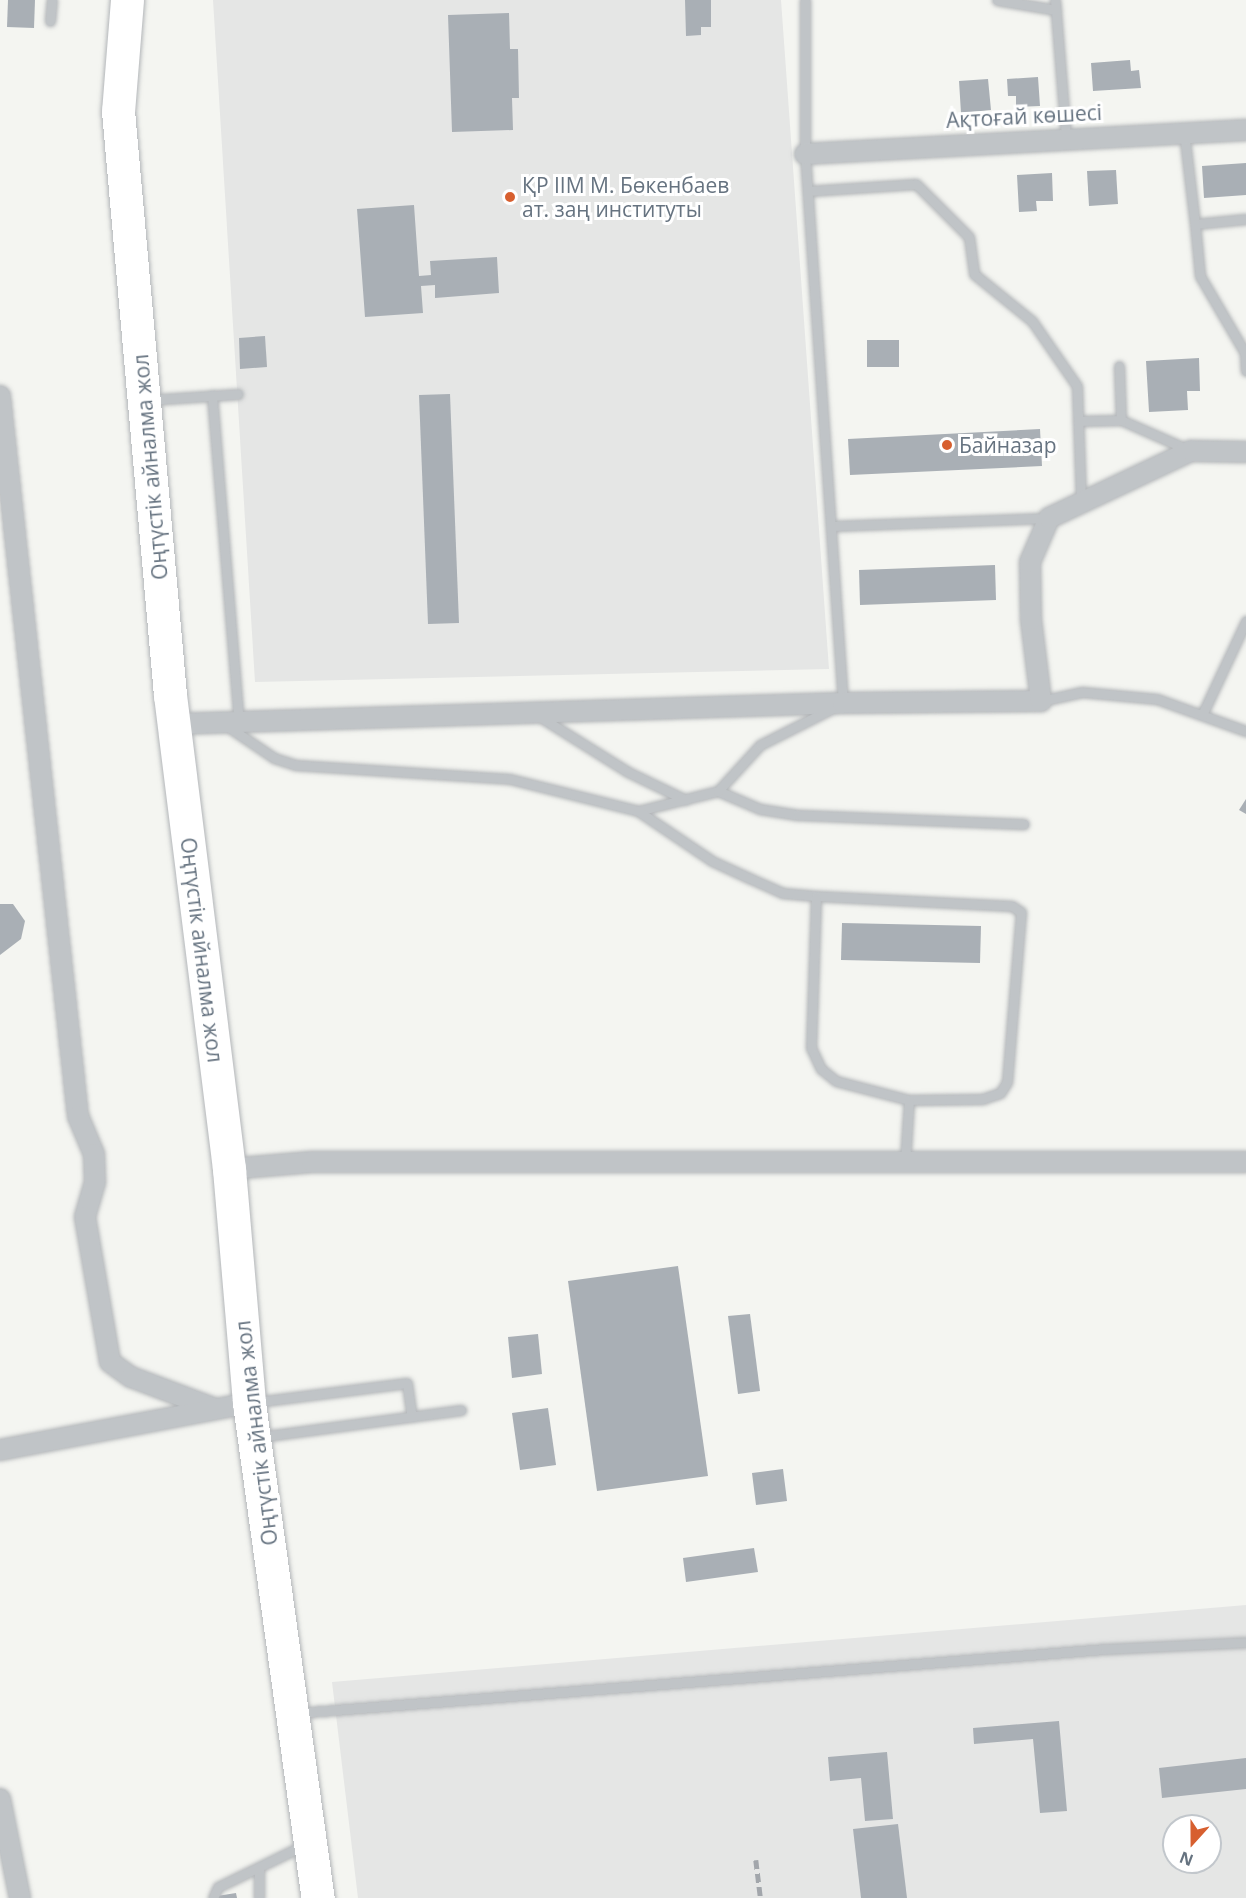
<!DOCTYPE html>
<html>
<head>
<meta charset="utf-8">
<style>
  body { margin:0 }
  #map { position:relative; width:1246px; height:1898px; overflow:hidden; background:#f4f5f1; font-family:"Open Sans",sans-serif }
  div>[style] { position:absolute }
  [style*='--x'] { left:calc(var(--x)*1px); top:calc(var(--y)*1px); width:calc(var(--w)*1px); rotate:calc(var(--a)*1deg) }
  .built>* { inset:0; background:#e5e6e5 }
  .building>* { inset:0; background:#a9afb5 }
  .roads { filter:drop-shadow(0 0 2px #b3b6b9) drop-shadow(0 0 2px #b3b6b9) }
  .lane>* { height:9px; margin:-4.5px; padding:0 4.5px; transform-origin:4.5px; border-radius:4.5px; background:#c0c4c7 }
  .street>* { height:20px; margin:-10px; padding:0 10px; transform-origin:10px; border-radius:10px; background:#c0c4c7 }
  .highway>* { height:33px; margin:-16.5px; padding:0 16.5px; transform-origin:16.5px; border-radius:16.5px; background:#fff }
  .rail>* { height:4.5px; margin-top:-2.25px; transform-origin:0; background:repeating-linear-gradient(90deg,#a2a6ab 0 9px,transparent 0 13.5px) }
  .dots>* { width:16px; height:16px; translate:-50% -50%; box-sizing:border-box; border:3px solid #fff; border-radius:50% }
  span { translate:-50% -50%; white-space:nowrap; text-align:center; line-height:1.15; -webkit-text-stroke:6px #fff; paint-order:stroke }
  .street-label { font-size:21px; color:#667380 }
  .poi-label { font-size:21px; color:#667380 }
  .left { translate:0 -50%; text-align:left }
  .north { position:absolute; left:1162px; top:1814px; width:60px; height:60px; box-sizing:border-box; background:#fff; border:2px solid #c2c7cc; border-radius:50%; rotate:201deg; font-size:16px; font-weight:700; line-height:24px; text-align:center; color:#667380 }
  .north::after { content:''; display:block; margin:auto; width:21px; height:27px; background:#d75f2f; clip-path:polygon(50% 0,100% 100%,50% 72%,0 100%) }
</style>
</head>
<body>
<div id="map">
  <div class="built">
    <div style="clip-path:polygon(213px 0,781px 0,829px 669px,255px 682px)"></div>
    <div style="clip-path:polygon(evenodd,1246px 1605px,1246px 1898px,358px 1898px,332px 1682px,1246px 1605px,1174px 1826px,1210px 1826px,1210px 1862px,1174px 1862px,1174px 1826px)"></div>
  </div>
  <div class="building">
    <div style="clip-path:polygon(8px 0,35px 0,34px 28px,7px 27px)"></div>
    <div style="clip-path:polygon(685px 0,711px 0,711px 27px,701px 27px,701px 35px,686px 36px)"></div>
    <div style="clip-path:polygon(509px 13px,510px 49px,518px 49px,519px 98px,512px 98px,513px 130px,452px 132px,448px 15px)"></div>
    <div style="clip-path:polygon(1130px 60px,1131px 71px,1139px 70px,1141px 88px,1093px 91px,1091px 63px)"></div>
    <div style="clip-path:polygon(1038px 77px,1040px 106px,1016px 107px,1016px 96px,1008px 96px,1007px 79px)"></div>
    <div style="clip-path:polygon(988px 79px,991px 110px,961px 113px,959px 81px)"></div>
    <div style="clip-path:polygon(1246px 163px,1246px 195px,1204px 198px,1202px 166px)"></div>
    <div style="clip-path:polygon(1116px 170px,1118px 204px,1089px 206px,1087px 171px)"></div>
    <div style="clip-path:polygon(1052px 173px,1053px 201px,1036px 201px,1037px 211px,1019px 212px,1017px 175px)"></div>
    <div style="clip-path:polygon(414px 205px,419px 276px,431px 275px,430px 261px,497px 257px,499px 293px,435px 298px,435px 285px,421px 286px,423px 313px,365px 317px,357px 209px)"></div>
    <div style="clip-path:polygon(265px 336px,267px 367px,240px 369px,239px 338px)"></div>
    <div style="clip-path:polygon(867px 340px,899px 340px,899px 367px,867px 367px)"></div>
    <div style="clip-path:polygon(1199px 358px,1200px 391px,1187px 391px,1188px 410px,1149px 412px,1146px 361px)"></div>
    <div style="clip-path:polygon(450px 394px,459px 623px,428px 624px,419px 395px)"></div>
    <div style="clip-path:polygon(1040px 429px,1042px 466px,850px 475px,848px 439px)"></div>
    <div style="clip-path:polygon(995px 565px,996px 600px,860px 605px,859px 570px)"></div>
    <div style="clip-path:polygon(1246px 799px,1246px 814px,1239px 810px)"></div>
    <div style="clip-path:polygon(0 904px,13px 904px,25px 921px,21px 939px,0 955px)"></div>
    <div style="clip-path:polygon(842px 923px,981px 926px,980px 963px,841px 960px)"></div>
    <div style="clip-path:polygon(678px 1266px,708px 1476px,597px 1491px,568px 1281px)"></div>
    <div style="clip-path:polygon(750px 1314px,760px 1391px,738px 1394px,728px 1316px)"></div>
    <div style="clip-path:polygon(538px 1334px,542px 1374px,512px 1378px,508px 1337px)"></div>
    <div style="clip-path:polygon(548px 1408px,556px 1465px,520px 1470px,512px 1413px)"></div>
    <div style="clip-path:polygon(783px 1469px,787px 1501px,756px 1505px,752px 1473px)"></div>
    <div style="clip-path:polygon(754px 1548px,758px 1572px,686px 1582px,683px 1558px)"></div>
    <div style="clip-path:polygon(1059px 1721px,1067px 1811px,1040px 1813px,1033px 1739px,974px 1744px,973px 1728px)"></div>
    <div style="clip-path:polygon(887px 1752px,893px 1819px,865px 1821px,861px 1778px,830px 1781px,828px 1757px)"></div>
    <div style="clip-path:polygon(1246px 1758px,1246px 1789px,1162px 1798px,1159px 1768px)"></div>
    <div style="clip-path:polygon(898px 1824px,907px 1898px,861px 1898px,853px 1829px)"></div>
    <div style="clip-path:polygon(236px 1893px,237px 1898px,217px 1898px,217px 1896px)"></div>
  </div>
  <div class="roads">
    <div class="lane">
      <div style="--x:997;--y:0;--w:60;--a:9.6"></div>
      <div style="--x:1055;--y:0;--w:137;--a:85.4"></div>
      <div style="--x:50;--y:21;--w:21;--a:-85"></div>
      <div style="--x:1184;--y:132;--w:93;--a:83.2"></div>
      <div style="--x:1195;--y:224;--w:51;--a:-5.6"></div>
      <div style="--x:808;--y:191;--w:108;--a:-3.7"></div>
      <div style="--x:916;--y:184;--w:75;--a:45"></div>
      <div style="--x:969;--y:237;--w:37;--a:82"></div>
      <div style="--x:974;--y:274;--w:75;--a:39"></div>
      <div style="--x:1032;--y:321;--w:79;--a:55.3"></div>
      <div style="--x:1077;--y:386;--w:117;--a:88"></div>
      <div style="--x:1195;--y:224;--w:52;--a:84.5"></div>
      <div style="--x:1200;--y:276;--w:89;--a:59.7"></div>
      <div style="--x:1245;--y:353;--w:18;--a:87"></div>
      <div style="--x:1119;--y:366;--w:54;--a:87.9"></div>
      <div style="--x:1121;--y:420;--w:74;--a:23.8"></div>
      <div style="--x:212;--y:395;--w:328;--a:85.3"></div>
      <div style="--x:149;--y:400;--w:89;--a:-3.9"></div>
      <div style="--x:1078;--y:421;--w:43;--a:-1.3"></div>
      <div style="--x:831;--y:526;--w:218;--a:-2.1"></div>
      <div style="--x:1041;--y:701;--w:42;--a:-12.4"></div>
      <div style="--x:1082;--y:692;--w:75;--a:5.3"></div>
      <div style="--x:1157;--y:699;--w:95;--a:19.8"></div>
      <div style="--x:1202;--y:715;--w:104;--a:-64.9"></div>
      <div style="--x:540;--y:717;--w:104;--a:32"></div>
      <div style="--x:628;--y:772;--w:64;--a:25.8"></div>
      <div style="--x:227;--y:726;--w:57;--a:34.2"></div>
      <div style="--x:274;--y:758;--w:22;--a:18"></div>
      <div style="--x:295;--y:765;--w:215;--a:3.7"></div>
      <div style="--x:510;--y:779;--w:132;--a:14"></div>
      <div style="--x:638;--y:811;--w:82;--a:-14"></div>
      <div style="--x:718;--y:791;--w:46;--a:23.2"></div>
      <div style="--x:760;--y:809;--w:38;--a:9"></div>
      <div style="--x:798;--y:815;--w:226;--a:2.3"></div>
      <div style="--x:718;--y:791;--w:62;--a:-47.6"></div>
      <div style="--x:760;--y:745;--w:93;--a:-26.8"></div>
      <div style="--x:843;--y:703;--w:550;--a:-93.96"></div>
      <div style="--x:805;--y:154;--w:154;--a:-90"></div>
      <div style="--x:638;--y:811;--w:89;--a:34"></div>
      <div style="--x:712;--y:861;--w:41;--a:24.7"></div>
      <div style="--x:749;--y:878;--w:36;--a:24"></div>
      <div style="--x:782;--y:893;--w:34;--a:5"></div>
      <div style="--x:816;--y:896;--w:196;--a:2.9"></div>
      <div style="--x:1012;--y:906;--w:11;--a:34"></div>
      <div style="--x:1021;--y:912;--w:171;--a:94.7"></div>
      <div style="--x:1007;--y:1082;--w:13;--a:122"></div>
      <div style="--x:1000;--y:1093;--w:18;--a:161"></div>
      <div style="--x:983;--y:1099;--w:74;--a:179.2"></div>
      <div style="--x:909;--y:1100;--w:75;--a:-165.4"></div>
      <div style="--x:836;--y:1081;--w:19;--a:-141"></div>
      <div style="--x:821;--y:1069;--w:23;--a:-115"></div>
      <div style="--x:811;--y:1048;--w:152;--a:-88.1"></div>
      <div style="--x:905;--y:1163;--w:63;--a:-86.4"></div>
      <div style="--x:256;--y:1402;--w:152;--a:-7.2"></div>
      <div style="--x:407;--y:1383;--w:34;--a:82"></div>
      <div style="--x:259;--y:1437;--w:204;--a:-7.6"></div>
      <div style="--x:297;--y:1713;--w:811;--a:-4.53"></div>
      <div style="--x:1105;--y:1649;--w:141;--a:-2.8"></div>
      <div style="--x:259;--y:1869;--w:29;--a:90"></div>
      <div style="--x:213;--y:1898;--w:12;--a:-66"></div>
      <div style="--x:218;--y:1887;--w:96;--a:-26"></div>
    </div>
    <div class="street">
      <div style="--x:805;--y:154;--w:442;--a:-3.1"></div>
      <div style="--x:0;--y:396;--w:724;--a:83.82"></div>
      <div style="--x:78;--y:1116;--w:41;--a:67.2"></div>
      <div style="--x:94;--y:1154;--w:28;--a:88"></div>
      <div style="--x:95;--y:1182;--w:36;--a:106"></div>
      <div style="--x:85;--y:1217;--w:147;--a:80.2"></div>
      <div style="--x:110;--y:1362;--w:26;--a:36"></div>
      <div style="--x:131;--y:1377;--w:88;--a:20.7"></div>
      <div style="--x:174;--y:724;--w:669;--a:-1.8"></div>
      <div style="--x:843;--y:703;--w:198;--a:-0.6"></div>
      <div style="--x:1041;--y:701;--w:83;--a:-97"></div>
      <div style="--x:1031;--y:619;--w:57;--a:-91"></div>
      <div style="--x:1030;--y:562;--w:48;--a:-66.6"></div>
      <div style="--x:1049;--y:518;--w:157;--a:-25.3"></div>
      <div style="--x:1191;--y:451;--w:55;--a:1"></div>
      <div style="--x:229;--y:1169;--w:83;--a:-4.8"></div>
      <div style="--x:312;--y:1162;--w:934;--a:0"></div>
      <div style="--x:0;--y:1450;--w:253;--a:-10.7"></div>
      <div style="--x:0;--y:1799;--w:101;--a:78.6"></div>
    </div>
    <div class="highway">
      <div style="--x:127;--y:0;--w:111;--a:94.6"></div>
      <div style="--x:118;--y:111;--w:586;--a:84.91"></div>
      <div style="--x:170;--y:695;--w:478;--a:82.9"></div>
      <div style="--x:229;--y:1169;--w:235;--a:85.1"></div>
      <div style="--x:249;--y:1403;--w:500;--a:82.1"></div>
    </div>
  </div>
  <div class="rail">
    <div style="--x:756;--y:1860;--w:38;--a:83"></div>
  </div>
  <div class="dots">
    <div style="left:510px;top:197px;background:#d75f2f"></div>
    <div style="left:947px;top:445px;background:#d75f2f"></div>
  </div>
  <div class="street-label">
    <span style="left:1024px;top:116px;rotate:-3deg">Ақтоғай көшесі</span>
    <span style="left:150px;top:467px;rotate:-95deg">Оңтүстік айналма жол</span>
    <span style="left:202px;top:950px;rotate:83deg">Оңтүстік айналма жол</span>
    <span style="left:256px;top:1433px;rotate:-97deg">Оңтүстік айналма жол</span>
  </div>
  <div class="poi-label">
    <span class="left" style="left:522px;top:197px">ҚР ІІМ М. Бөкенбаев<br>ат. заң институты</span>
    <span class="left" style="left:959px;top:445px">Байназар</span>
  </div>
  <div class="north">N</div>
</div>
</body>
</html>
